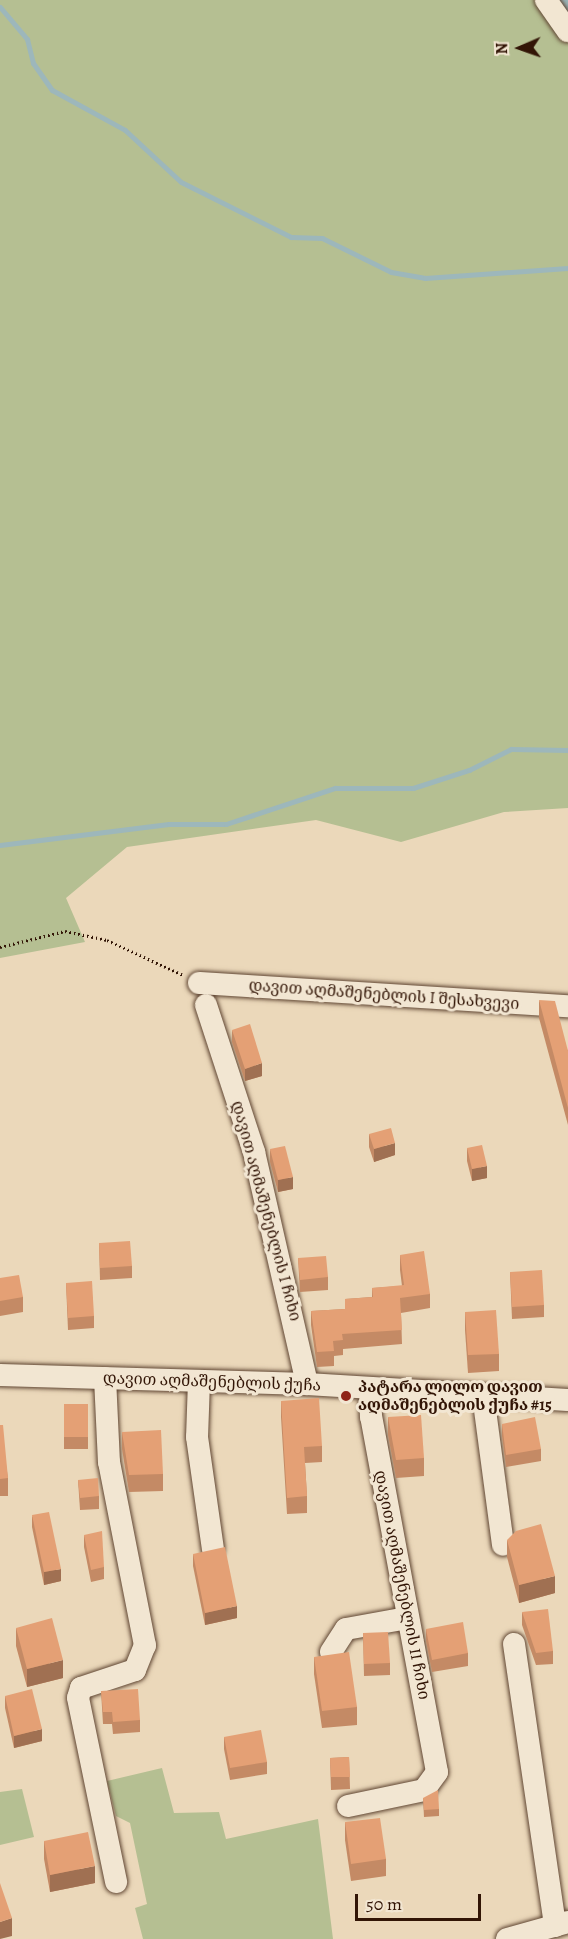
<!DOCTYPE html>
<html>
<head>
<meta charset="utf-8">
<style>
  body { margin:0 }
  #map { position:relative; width:568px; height:1939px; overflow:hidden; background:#ebd8ba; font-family:Alegreya,"Noto Serif Georgian",serif }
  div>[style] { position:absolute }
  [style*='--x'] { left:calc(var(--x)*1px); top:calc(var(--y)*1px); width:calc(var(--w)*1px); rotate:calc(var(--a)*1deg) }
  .green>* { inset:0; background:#b5bf92 }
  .stream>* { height:5px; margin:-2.5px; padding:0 2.5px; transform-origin:2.5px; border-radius:2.5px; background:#9db7bb }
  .canal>* { height:18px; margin:-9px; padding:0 9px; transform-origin:9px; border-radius:9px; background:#9db7bb }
  .path>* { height:3px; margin-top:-1.5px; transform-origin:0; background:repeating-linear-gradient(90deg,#321506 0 1.5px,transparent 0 4.5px) }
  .roads { filter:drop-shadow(0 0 2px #604633) drop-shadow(0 0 2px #604633) }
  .minor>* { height:22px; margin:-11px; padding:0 11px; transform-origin:11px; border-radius:11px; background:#f2e6d2 }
  .wall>* { inset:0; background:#c48a65 }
  .shaded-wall>* { inset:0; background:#a07052 }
  .building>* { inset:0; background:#e4a075 }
  .dots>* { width:16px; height:16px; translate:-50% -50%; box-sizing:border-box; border:3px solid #f2e6d2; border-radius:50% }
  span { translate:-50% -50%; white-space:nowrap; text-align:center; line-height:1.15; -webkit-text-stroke:6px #f2e6d2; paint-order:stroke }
  .street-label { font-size:16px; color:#321506 }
  .poi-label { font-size:16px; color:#321506; font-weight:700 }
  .left { translate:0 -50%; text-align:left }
  .north { position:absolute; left:490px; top:18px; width:60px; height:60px; -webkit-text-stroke:4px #f2e6d2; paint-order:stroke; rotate:268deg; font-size:16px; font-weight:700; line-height:24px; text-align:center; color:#321506 }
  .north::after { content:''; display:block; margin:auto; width:21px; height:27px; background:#321506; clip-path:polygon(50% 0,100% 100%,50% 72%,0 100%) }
  .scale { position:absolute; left:355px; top:1894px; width:126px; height:27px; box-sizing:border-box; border:3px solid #321506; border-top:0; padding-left:8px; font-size:18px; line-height:21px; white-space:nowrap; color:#321506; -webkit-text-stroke:4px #f2e6d2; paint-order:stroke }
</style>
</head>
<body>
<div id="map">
  <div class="green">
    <div style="clip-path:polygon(0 0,568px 0,568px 808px,504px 812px,401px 842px,316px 820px,127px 847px,66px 898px,85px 942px,0 958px)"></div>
    <div style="clip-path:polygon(162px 1768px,174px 1813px,219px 1812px,226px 1839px,318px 1819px,333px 1939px,143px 1939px,135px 1908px,147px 1904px,130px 1823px,116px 1816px,107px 1781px)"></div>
    <div style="clip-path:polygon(22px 1789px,34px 1837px,0 1845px,0 1792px)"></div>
  </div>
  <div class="stream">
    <div style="--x:0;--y:7;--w:42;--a:49.8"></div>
    <div style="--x:27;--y:39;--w:25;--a:76"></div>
    <div style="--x:33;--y:63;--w:33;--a:55"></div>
    <div style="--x:52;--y:90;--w:83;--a:28.7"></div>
    <div style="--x:125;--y:130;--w:76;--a:42.9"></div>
    <div style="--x:181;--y:182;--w:123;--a:26.6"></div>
    <div style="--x:291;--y:237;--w:31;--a:2"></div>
    <div style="--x:322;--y:238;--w:77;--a:26.2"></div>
    <div style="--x:391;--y:272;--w:35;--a:10"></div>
    <div style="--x:425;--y:278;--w:143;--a:-4"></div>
    <div style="--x:0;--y:845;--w:170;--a:-7.1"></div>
    <div style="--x:169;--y:824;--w:57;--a:0"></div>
    <div style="--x:226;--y:824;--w:115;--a:-18.3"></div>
    <div style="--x:335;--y:788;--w:78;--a:0"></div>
    <div style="--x:413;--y:788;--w:59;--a:-17.8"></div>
    <div style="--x:469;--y:770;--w:47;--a:-26.6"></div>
    <div style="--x:511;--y:749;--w:57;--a:1"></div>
  </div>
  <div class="canal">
    <div style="--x:564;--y:0;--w:7;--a:56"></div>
  </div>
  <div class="path">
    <div style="--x:0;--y:947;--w:67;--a:-13.8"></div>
    <div style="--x:65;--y:931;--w:43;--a:12.1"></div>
    <div style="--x:107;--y:940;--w:84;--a:24.7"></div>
  </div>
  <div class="roads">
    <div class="minor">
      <div style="--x:546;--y:0;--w:38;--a:55"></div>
      <div style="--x:199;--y:983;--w:370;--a:3.6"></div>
      <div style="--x:206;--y:1005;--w:155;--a:71.9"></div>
      <div style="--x:254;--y:1152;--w:238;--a:77.1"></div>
      <div style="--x:0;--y:1375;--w:307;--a:1.7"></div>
      <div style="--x:307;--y:1384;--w:261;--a:3.5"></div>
      <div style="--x:105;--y:1378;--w:84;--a:87.3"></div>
      <div style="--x:109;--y:1462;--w:187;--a:78.9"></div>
      <div style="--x:145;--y:1645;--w:27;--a:112"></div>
      <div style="--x:135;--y:1670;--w:57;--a:161.6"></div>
      <div style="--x:81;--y:1688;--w:10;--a:107"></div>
      <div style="--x:78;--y:1698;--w:188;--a:78.3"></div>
      <div style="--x:199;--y:1381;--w:56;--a:92"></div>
      <div style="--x:197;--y:1437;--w:113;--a:81.9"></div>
      <div style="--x:483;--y:1395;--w:151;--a:82.4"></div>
      <div style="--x:514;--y:1644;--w:285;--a:81.7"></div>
      <div style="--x:331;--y:1652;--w:27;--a:-57"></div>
      <div style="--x:346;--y:1629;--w:63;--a:-10.1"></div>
      <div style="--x:348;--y:1806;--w:78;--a:-11.9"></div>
      <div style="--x:424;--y:1790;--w:22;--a:-54"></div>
      <div style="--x:437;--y:1772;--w:361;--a:-100.5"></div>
      <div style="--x:371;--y:1417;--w:29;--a:-92"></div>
      <div style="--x:507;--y:1939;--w:63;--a:-15.6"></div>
    </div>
  </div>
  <div class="wall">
    <div style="clip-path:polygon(539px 1000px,568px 1051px,568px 1125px,539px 1018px)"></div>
    <div style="clip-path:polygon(232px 1030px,262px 1076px,245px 1081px,232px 1042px)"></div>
    <div style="clip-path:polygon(369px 1134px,395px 1155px,374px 1162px,369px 1147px)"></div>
    <div style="clip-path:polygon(467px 1148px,487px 1178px,472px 1181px,467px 1161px)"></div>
    <div style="clip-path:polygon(270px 1149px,293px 1189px,278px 1192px,270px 1162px)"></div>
    <div style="clip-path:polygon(99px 1243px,132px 1266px,132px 1278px,100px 1280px)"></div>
    <div style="clip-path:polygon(400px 1255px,430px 1294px,430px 1308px,401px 1313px,402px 1344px,343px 1349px,343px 1355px,334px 1356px,334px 1366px,317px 1367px,311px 1325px,311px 1311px,345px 1309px,345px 1299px,372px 1297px,372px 1288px,402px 1286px,400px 1270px)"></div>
    <div style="clip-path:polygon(298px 1258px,328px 1277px,328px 1290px,300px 1292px)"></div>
    <div style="clip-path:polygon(510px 1272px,544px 1305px,544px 1317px,512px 1319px)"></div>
    <div style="clip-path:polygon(0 1278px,23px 1297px,23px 1312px,0 1316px)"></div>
    <div style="clip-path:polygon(66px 1283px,94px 1316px,94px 1328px,68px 1330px)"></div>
    <div style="clip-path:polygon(465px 1312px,499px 1354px,499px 1371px,468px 1373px,465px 1330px)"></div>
    <div style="clip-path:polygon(281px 1401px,322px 1446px,322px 1462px,305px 1463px,307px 1496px,307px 1513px,287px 1514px,281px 1417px)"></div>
    <div style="clip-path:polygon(64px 1404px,88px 1404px,88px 1449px,64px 1449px)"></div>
    <div style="clip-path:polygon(388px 1417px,424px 1458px,424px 1476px,396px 1478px,388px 1435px)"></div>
    <div style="clip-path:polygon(502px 1424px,541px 1449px,541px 1461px,506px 1467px,502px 1436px)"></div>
    <div style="clip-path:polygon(0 1425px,8px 1478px,8px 1496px,0 1496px)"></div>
    <div style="clip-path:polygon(122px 1432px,163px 1474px,163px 1491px,129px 1492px,122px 1449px)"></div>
    <div style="clip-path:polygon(78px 1480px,99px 1496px,99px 1509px,80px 1510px)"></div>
    <div style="clip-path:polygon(32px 1515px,61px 1581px,44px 1585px,32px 1527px)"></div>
    <div style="clip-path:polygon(84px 1535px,104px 1567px,104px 1579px,91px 1582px,84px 1547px)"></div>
    <div style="clip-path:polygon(507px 1540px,555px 1593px,519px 1603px,507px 1557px)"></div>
    <div style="clip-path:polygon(193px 1554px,237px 1618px,205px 1625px,193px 1566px)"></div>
    <div style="clip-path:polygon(522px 1612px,553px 1651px,553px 1664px,536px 1665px,522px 1625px)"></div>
    <div style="clip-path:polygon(16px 1628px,63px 1678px,27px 1687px,16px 1646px)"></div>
    <div style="clip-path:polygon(426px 1629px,468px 1653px,468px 1666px,432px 1672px,426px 1641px)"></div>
    <div style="clip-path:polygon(363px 1633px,390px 1663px,390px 1675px,364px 1676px)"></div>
    <div style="clip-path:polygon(314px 1657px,357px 1707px,357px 1725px,322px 1728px,314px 1674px)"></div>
    <div style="clip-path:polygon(101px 1691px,140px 1720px,140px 1732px,113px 1734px,112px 1724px,103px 1724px)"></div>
    <div style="clip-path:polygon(5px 1696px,42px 1741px,14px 1748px,5px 1708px)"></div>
    <div style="clip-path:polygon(224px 1737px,267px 1762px,267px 1774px,230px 1780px,224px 1749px)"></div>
    <div style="clip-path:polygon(349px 1757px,350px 1789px,331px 1790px,330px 1758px)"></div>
    <div style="clip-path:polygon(423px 1798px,439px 1809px,439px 1816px,424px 1817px)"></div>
    <div style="clip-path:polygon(345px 1822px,386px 1859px,386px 1876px,351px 1881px,345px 1840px)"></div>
    <div style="clip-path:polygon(44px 1841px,95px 1883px,50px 1892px,44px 1859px)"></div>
  </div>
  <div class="shaded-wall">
    <div style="clip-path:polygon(262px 1063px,262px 1076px,245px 1081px,245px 1069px)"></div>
    <div style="clip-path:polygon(395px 1143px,395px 1155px,374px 1162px,374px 1149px)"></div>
    <div style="clip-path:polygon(487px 1166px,487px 1178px,472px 1181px,472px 1169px)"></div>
    <div style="clip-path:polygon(293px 1177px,293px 1189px,278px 1192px,278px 1180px)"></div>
    <div style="clip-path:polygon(61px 1569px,61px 1581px,44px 1585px,44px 1572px)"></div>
    <div style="clip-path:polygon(555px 1576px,555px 1593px,519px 1603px,519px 1585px)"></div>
    <div style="clip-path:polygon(237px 1606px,237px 1618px,205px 1625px,205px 1613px)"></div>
    <div style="clip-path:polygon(63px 1660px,63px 1678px,27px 1687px,27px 1669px)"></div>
    <div style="clip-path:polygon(42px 1729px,42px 1741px,14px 1748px,14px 1736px)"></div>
    <div style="clip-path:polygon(95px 1866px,95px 1883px,50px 1892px,50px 1875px)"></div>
    <div style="clip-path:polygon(12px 1918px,12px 1936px,0 1939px,0 1922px)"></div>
  </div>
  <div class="building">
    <div style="clip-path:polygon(539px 1000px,555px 1001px,568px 1051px,568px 1108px)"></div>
    <div style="clip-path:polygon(250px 1024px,262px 1063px,245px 1069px,232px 1030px)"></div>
    <div style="clip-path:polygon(391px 1128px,395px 1143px,374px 1149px,369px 1134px)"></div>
    <div style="clip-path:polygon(482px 1145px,487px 1166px,472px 1169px,467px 1148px)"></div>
    <div style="clip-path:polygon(285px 1146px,293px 1177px,278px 1180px,270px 1149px)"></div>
    <div style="clip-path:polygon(130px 1241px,132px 1266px,100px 1268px,99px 1243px)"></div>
    <div style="clip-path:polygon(424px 1251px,430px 1294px,400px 1298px,402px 1330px,342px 1334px,343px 1340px,333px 1341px,334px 1351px,317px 1352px,311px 1311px,345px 1309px,345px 1299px,373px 1297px,372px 1288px,404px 1285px,400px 1255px)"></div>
    <div style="clip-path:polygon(326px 1256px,328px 1277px,300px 1280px,298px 1258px)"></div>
    <div style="clip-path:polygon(542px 1270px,544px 1305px,512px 1307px,510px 1272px)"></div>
    <div style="clip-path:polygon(19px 1275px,23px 1297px,0 1301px,0 1278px)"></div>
    <div style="clip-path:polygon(92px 1281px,94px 1316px,68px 1318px,66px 1283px)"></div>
    <div style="clip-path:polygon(496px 1310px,499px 1354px,468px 1355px,465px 1312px)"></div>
    <div style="clip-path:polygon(319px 1398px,322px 1446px,304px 1447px,307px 1496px,287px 1498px,281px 1401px)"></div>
    <div style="clip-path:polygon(64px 1404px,88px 1404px,88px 1437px,64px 1437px)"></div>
    <div style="clip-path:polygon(421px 1415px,424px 1458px,396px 1460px,388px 1417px)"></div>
    <div style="clip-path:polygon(535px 1417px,541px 1449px,506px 1455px,502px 1424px)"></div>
    <div style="clip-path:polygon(0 1425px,3px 1425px,8px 1478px,0 1479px)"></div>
    <div style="clip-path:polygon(161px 1430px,163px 1474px,129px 1475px,122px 1432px)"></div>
    <div style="clip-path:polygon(98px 1478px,99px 1496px,80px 1498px,78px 1480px)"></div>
    <div style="clip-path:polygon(49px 1512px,61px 1569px,44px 1572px,32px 1515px)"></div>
    <div style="clip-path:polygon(541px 1524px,555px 1576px,519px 1585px,507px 1540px,516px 1531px)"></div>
    <div style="clip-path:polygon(102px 1531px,104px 1567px,91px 1570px,84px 1535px)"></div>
    <div style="clip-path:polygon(225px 1547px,237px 1606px,205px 1613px,193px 1554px)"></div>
    <div style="clip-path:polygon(548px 1609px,553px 1651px,536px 1653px,522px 1612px)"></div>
    <div style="clip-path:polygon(52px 1618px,63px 1660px,27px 1669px,16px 1628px)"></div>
    <div style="clip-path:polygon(463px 1622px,468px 1653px,432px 1660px,426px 1629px)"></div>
    <div style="clip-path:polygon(388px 1632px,390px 1663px,364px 1664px,363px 1633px)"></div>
    <div style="clip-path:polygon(349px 1652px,357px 1707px,322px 1711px,314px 1657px)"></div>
    <div style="clip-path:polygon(32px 1689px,42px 1729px,14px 1736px,5px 1696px)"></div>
    <div style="clip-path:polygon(138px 1689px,140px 1720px,113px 1722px,112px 1712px,103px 1712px,101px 1691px)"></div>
    <div style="clip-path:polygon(261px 1730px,267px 1762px,230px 1768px,224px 1737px)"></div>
    <div style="clip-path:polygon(349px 1757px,350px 1777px,331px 1777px,330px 1758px)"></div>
    <div style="clip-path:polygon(438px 1790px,439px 1809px,424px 1810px,423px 1798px)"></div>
    <div style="clip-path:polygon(380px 1818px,386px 1859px,351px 1864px,345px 1822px)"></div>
    <div style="clip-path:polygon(88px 1832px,95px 1866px,50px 1875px,44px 1841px)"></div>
    <div style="clip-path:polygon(0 1883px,12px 1918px,0 1922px)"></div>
  </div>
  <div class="dots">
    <div style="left:346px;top:1396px;background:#8f2418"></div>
  </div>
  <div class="street-label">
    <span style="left:384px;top:995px;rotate:4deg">დავით აღმაშენებლის I შესახვევი</span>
    <span style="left:266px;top:1211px;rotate:75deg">დავით აღმაშენებლის I ჩიხი</span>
    <span style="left:212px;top:1382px;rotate:2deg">დავით აღმაშენებლის ქუჩა</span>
    <span style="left:402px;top:1585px;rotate:79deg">დავით აღმაშენებლის II ჩიხი</span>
  </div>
  <div class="poi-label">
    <span class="left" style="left:358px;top:1396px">პატარა ლილო დავით<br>აღმაშენებლის ქუჩა #15</span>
  </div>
  <div class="north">N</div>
  <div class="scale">50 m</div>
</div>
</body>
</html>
